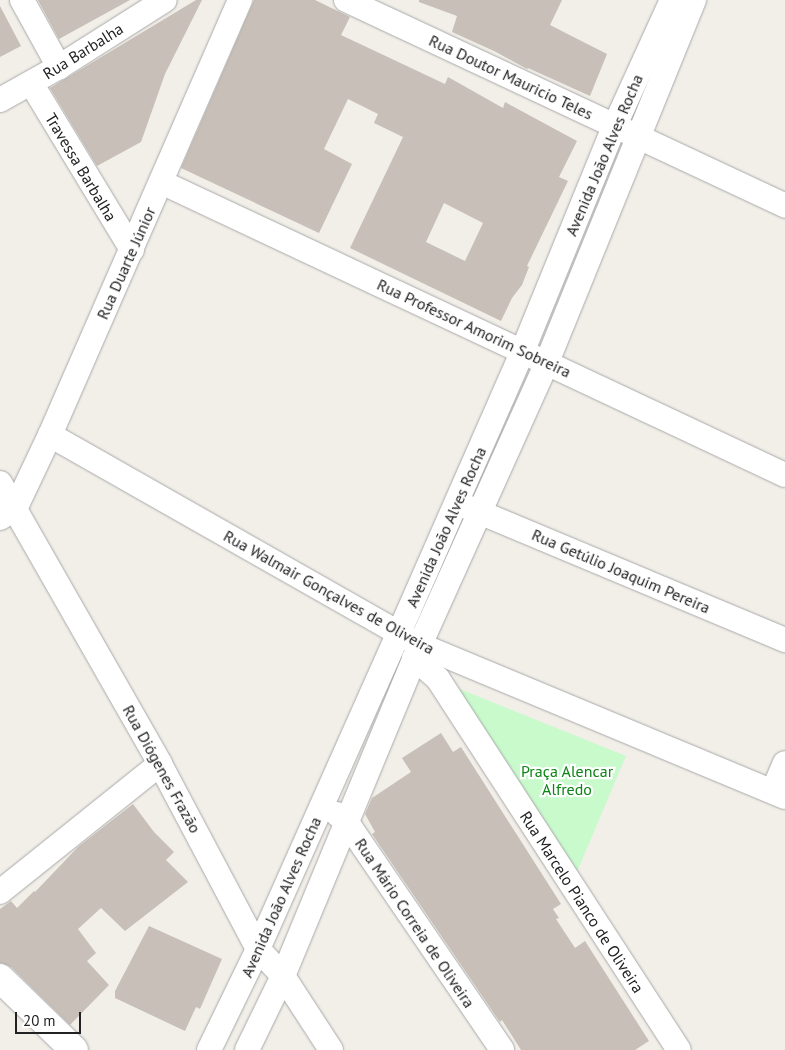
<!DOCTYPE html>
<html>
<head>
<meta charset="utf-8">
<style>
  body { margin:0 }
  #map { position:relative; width:785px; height:1050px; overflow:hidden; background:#f2efe9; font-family:"PT Sans",sans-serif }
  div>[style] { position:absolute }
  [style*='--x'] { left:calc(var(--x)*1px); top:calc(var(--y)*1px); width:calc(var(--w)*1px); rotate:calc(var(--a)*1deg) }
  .park>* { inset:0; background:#c8facc }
  .building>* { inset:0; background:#c7bfb8 }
  .roads { filter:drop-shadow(0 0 1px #a9a9a9) drop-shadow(0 0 1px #a9a9a9) }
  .minor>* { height:24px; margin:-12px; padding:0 12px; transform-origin:12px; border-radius:12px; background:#fff }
  .tertiary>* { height:28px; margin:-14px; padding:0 14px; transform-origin:14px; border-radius:14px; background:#fff }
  span { translate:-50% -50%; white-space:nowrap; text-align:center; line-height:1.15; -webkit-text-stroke:4.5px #fff; paint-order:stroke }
  .street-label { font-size:16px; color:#222 }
  .park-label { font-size:16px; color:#0c8416 }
  .scale { position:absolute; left:15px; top:1012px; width:66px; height:22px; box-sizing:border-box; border:2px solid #222; border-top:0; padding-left:6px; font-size:15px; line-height:18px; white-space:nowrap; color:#222; -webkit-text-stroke:4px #fff; paint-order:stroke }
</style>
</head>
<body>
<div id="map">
  <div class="park">
    <div style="clip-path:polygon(445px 683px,626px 756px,577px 872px)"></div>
  </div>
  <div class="building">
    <div style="clip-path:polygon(38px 0,130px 0,59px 39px)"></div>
    <div style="clip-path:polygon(196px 0,202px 0,165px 74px,141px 142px,97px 166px,50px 88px)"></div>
    <div style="clip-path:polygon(evenodd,254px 0,315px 0,350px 17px,341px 35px,445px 84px,448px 77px,503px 108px,505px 102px,577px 141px,559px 177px,568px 181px,527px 266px,529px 267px,522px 285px,512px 298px,501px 321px,350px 248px,403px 137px,374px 123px,378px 114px,348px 99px,324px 149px,352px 164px,319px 233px,181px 168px,254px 0,444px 203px,483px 223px,465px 261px,426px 242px,444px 203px)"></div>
    <div style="clip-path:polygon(419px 0,562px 0,550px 25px,607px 54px,590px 96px,528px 68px,527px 69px,496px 52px,452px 32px,457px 16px,419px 2px)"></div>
    <div style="clip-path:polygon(0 6px,21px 46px,0 57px)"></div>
    <div style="clip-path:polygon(441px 733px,453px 752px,461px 747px,561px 904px,553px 909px,559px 918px,556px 919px,575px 948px,585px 941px,649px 1041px,635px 1050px,521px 1050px,502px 1020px,500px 1022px,372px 834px,375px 832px,365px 814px,372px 798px,411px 772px,402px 758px)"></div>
    <div style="clip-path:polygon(133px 804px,154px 832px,174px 852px,166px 860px,188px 882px,125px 931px,101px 908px,78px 929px,96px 953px,87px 961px,109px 985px,70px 1025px,11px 967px,0 963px,0 909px,11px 901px,17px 908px,34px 891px,35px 892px,78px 847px)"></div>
    <div style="clip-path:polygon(149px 926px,222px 959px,200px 1009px,196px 1007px,185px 1031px,115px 998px,115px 991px)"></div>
  </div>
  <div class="roads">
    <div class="minor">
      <div style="--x:22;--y:0;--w:77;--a:61.1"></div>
      <div style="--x:346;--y:0;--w:485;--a:25.1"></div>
      <div style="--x:31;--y:83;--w:195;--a:58.8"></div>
      <div style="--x:0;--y:100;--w:68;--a:-29.2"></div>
      <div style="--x:59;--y:67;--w:125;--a:-32.3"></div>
      <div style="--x:161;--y:182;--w:689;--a:25.15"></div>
      <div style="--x:50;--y:435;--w:425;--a:29.6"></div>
      <div style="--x:420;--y:645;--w:395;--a:22.6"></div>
      <div style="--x:0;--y:483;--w:323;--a:60.3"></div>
      <div style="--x:160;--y:764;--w:209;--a:62.1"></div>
      <div style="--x:258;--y:949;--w:37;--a:47"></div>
      <div style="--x:283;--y:976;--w:88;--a:57"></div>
      <div style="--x:467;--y:507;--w:345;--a:22.7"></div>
      <div style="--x:0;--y:518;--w:17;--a:-31"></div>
      <div style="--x:15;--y:509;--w:82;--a:-64.7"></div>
      <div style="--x:50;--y:435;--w:475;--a:-66.4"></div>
      <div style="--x:414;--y:658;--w:32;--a:41"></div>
      <div style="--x:438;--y:679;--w:442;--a:57"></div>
      <div style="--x:773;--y:791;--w:30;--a:-67"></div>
      <div style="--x:337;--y:814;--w:11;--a:38"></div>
      <div style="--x:346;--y:821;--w:277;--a:55.7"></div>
      <div style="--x:0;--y:892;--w:205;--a:-38.7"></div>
      <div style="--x:209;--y:1050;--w:112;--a:-64.1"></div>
      <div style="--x:258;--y:949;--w:346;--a:-66"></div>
      <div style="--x:399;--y:633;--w:309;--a:-66.3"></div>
      <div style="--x:523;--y:350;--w:243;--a:-67.8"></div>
      <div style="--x:615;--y:125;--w:137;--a:-65.5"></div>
      <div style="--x:247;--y:1050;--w:82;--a:-64.1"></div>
      <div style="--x:283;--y:976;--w:358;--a:-67.5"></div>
      <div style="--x:420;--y:645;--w:310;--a:-65.8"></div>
      <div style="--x:547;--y:362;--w:391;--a:-67.9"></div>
    </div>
    <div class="tertiary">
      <div style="--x:0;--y:978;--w:103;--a:44.2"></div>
    </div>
  </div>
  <div class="street-label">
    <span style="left:83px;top:51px;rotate:-32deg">Rua Barbalha</span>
    <span style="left:511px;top:77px;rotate:25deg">Rua Doutor Mauricio Teles</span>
    <span style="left:604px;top:155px;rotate:-67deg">Avenida João Alves Rocha</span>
    <span style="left:81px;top:167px;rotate:59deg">Travessa Barbalha</span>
    <span style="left:126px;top:263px;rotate:-66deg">Rua Duarte Júnior</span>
    <span style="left:474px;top:328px;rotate:25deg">Rua Professor Amorim Sobreira</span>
    <span style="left:446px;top:527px;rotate:-66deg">Avenida João Alves Rocha</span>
    <span style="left:621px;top:571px;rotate:23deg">Rua Getúlio Joaquim Pereira</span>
    <span style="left:329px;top:592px;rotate:29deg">Rua Walmair Gonçalves de Oliveira</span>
    <span style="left:162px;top:769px;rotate:61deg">Rua Diógenes Frazão</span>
    <span style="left:281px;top:897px;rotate:-66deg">Avenida João Alves Rocha</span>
    <span style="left:582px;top:902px;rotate:57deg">Rua Marcelo Pianco de Oliveira</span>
    <span style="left:415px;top:923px;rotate:56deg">Rua Mário Correia de Oliveira</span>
  </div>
  <div class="park-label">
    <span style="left:567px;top:780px">Praça Alencar<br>Alfredo</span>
  </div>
  <div class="scale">20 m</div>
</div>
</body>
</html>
